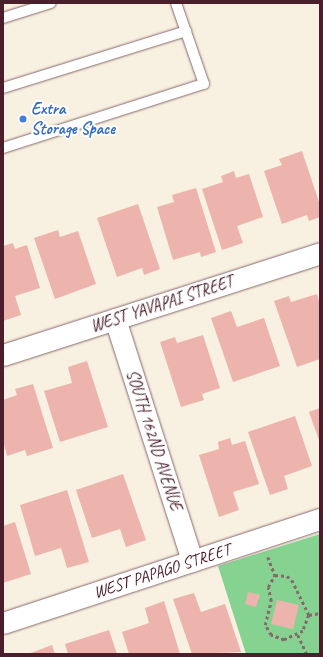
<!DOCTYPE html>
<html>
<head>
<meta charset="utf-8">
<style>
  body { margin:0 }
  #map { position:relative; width:323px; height:657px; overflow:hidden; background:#f8f0e1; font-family:Caveat,sans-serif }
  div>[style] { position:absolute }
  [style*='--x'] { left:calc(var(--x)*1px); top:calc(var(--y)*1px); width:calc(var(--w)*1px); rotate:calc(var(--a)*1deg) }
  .green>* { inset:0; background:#86d291 }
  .building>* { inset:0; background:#ecb4ac }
  .path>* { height:2.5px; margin-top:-1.25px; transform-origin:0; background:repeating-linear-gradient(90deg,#87686b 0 3px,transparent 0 6px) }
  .roads { filter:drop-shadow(0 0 1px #87686b) drop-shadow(0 0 1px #87686b) }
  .service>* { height:10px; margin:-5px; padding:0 5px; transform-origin:5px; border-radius:5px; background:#fff }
  .minor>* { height:21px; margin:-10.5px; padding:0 10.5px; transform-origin:10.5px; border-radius:10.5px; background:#fff }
  .dots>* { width:11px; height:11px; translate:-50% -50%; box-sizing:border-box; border:2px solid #fff; border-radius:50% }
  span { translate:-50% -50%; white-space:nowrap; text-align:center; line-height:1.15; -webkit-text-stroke:4px #fff; paint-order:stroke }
  .shop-label { font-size:17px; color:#366cbe; font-weight:700 }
  .left { translate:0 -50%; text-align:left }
  .street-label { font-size:17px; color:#4a1f2b }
  .frame { position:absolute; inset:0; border:4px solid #4a1f2b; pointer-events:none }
</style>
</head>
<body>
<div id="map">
  <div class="green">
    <div style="clip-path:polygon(320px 534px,320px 654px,246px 654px,218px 566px)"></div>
  </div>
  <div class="building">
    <div style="clip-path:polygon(302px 151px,320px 205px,320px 217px,309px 221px,307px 215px,282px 224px,264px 171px,282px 165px,279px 159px)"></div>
    <div style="clip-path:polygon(234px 171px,236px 178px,249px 174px,263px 217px,237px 226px,243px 243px,222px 250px,202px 189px,223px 182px,221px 176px)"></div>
    <div style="clip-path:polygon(196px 188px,216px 252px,201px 257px,200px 252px,173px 260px,157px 207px,174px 202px,172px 195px)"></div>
    <div style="clip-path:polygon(138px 204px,160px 269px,144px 275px,142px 268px,117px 277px,97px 218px)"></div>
    <div style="clip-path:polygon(58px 230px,60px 237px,78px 231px,96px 284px,55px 299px,34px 238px)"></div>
    <div style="clip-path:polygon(13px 243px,15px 249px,27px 245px,40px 288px,15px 296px,21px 315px,3px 321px,3px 246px)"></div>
    <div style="clip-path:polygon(317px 294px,320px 304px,320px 359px,297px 367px,274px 301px,289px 296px,291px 302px)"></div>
    <div style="clip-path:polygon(231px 311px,237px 327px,264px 318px,280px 366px,233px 382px,211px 318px)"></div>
    <div style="clip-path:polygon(203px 335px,220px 388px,202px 394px,204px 400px,181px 407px,160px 342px,175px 337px,177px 343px)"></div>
    <div style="clip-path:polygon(87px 361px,108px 427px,60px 442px,44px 391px,72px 383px,68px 367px)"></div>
    <div style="clip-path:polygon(33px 384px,53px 448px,27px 456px,25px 450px,7px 456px,3px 441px,3px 400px,17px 395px,15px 389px)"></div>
    <div style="clip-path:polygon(320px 408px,320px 443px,309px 412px)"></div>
    <div style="clip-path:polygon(295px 416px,312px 466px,284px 476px,288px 489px,270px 495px,248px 432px)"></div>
    <div style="clip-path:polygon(230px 438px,232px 445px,245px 441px,259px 484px,233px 492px,239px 510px,219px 517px,199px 455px,219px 449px,218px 442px)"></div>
    <div style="clip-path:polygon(123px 474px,146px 540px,126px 547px,120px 529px,92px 538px,76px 490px)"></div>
    <div style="clip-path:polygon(67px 490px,89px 562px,67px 568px,61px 548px,35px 556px,20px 505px)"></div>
    <div style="clip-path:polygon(15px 522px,31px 574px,3px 583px,3px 526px)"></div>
    <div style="clip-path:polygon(248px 592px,260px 595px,256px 607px,245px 604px)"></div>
    <div style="clip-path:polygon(194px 593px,201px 612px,225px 604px,241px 652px,192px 654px,173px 599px)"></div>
    <div style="clip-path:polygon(277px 600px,299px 605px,293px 629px,271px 624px)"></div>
    <div style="clip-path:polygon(164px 601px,180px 654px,129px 654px,122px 632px,149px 623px,145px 608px)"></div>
    <div style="clip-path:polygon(109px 630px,117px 654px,68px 654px,65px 644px)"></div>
    <div style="clip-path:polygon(52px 645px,55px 654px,28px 654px)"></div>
  </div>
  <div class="path">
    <div style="--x:268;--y:557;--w:19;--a:69"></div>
    <div style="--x:275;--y:575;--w:12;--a:5"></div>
    <div style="--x:287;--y:576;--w:6;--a:39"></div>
    <div style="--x:292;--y:580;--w:39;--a:64"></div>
    <div style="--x:309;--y:615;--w:17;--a:111"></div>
    <div style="--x:303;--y:631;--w:21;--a:155"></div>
    <div style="--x:284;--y:640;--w:14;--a:-159"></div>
    <div style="--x:271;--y:635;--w:12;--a:-121"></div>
    <div style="--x:265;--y:625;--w:25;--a:-76"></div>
    <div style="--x:271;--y:601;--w:14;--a:-102"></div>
    <div style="--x:268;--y:587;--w:14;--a:-60"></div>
    <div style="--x:309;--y:615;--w:11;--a:-10"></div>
    <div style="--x:298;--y:635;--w:21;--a:65"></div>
  </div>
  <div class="roads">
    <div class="service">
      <div style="--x:3;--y:18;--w:50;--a:-17.4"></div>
      <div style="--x:3;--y:88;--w:192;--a:-17.3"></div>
      <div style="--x:3;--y:148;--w:211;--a:-17.7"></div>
      <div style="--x:204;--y:84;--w:86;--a:-109.1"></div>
    </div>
    <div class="minor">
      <div style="--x:115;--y:319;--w:254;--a:72.3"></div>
      <div style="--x:3;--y:355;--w:333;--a:-17.8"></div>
      <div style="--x:3;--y:623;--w:334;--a:-18.2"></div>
    </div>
  </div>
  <div class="dots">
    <div style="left:23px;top:119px;background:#3f7fe0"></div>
  </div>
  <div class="shop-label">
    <span class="left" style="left:31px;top:119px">Extra<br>Storage Space</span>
  </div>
  <div class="street-label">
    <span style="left:162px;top:304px;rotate:-18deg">WEST YAVAPAI STREET</span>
    <span style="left:154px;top:440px;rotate:72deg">SOUTH 162ND AVENUE</span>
    <span style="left:162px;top:571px;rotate:-18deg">WEST PAPAGO STREET</span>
  </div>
  <div class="frame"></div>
</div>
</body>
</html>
